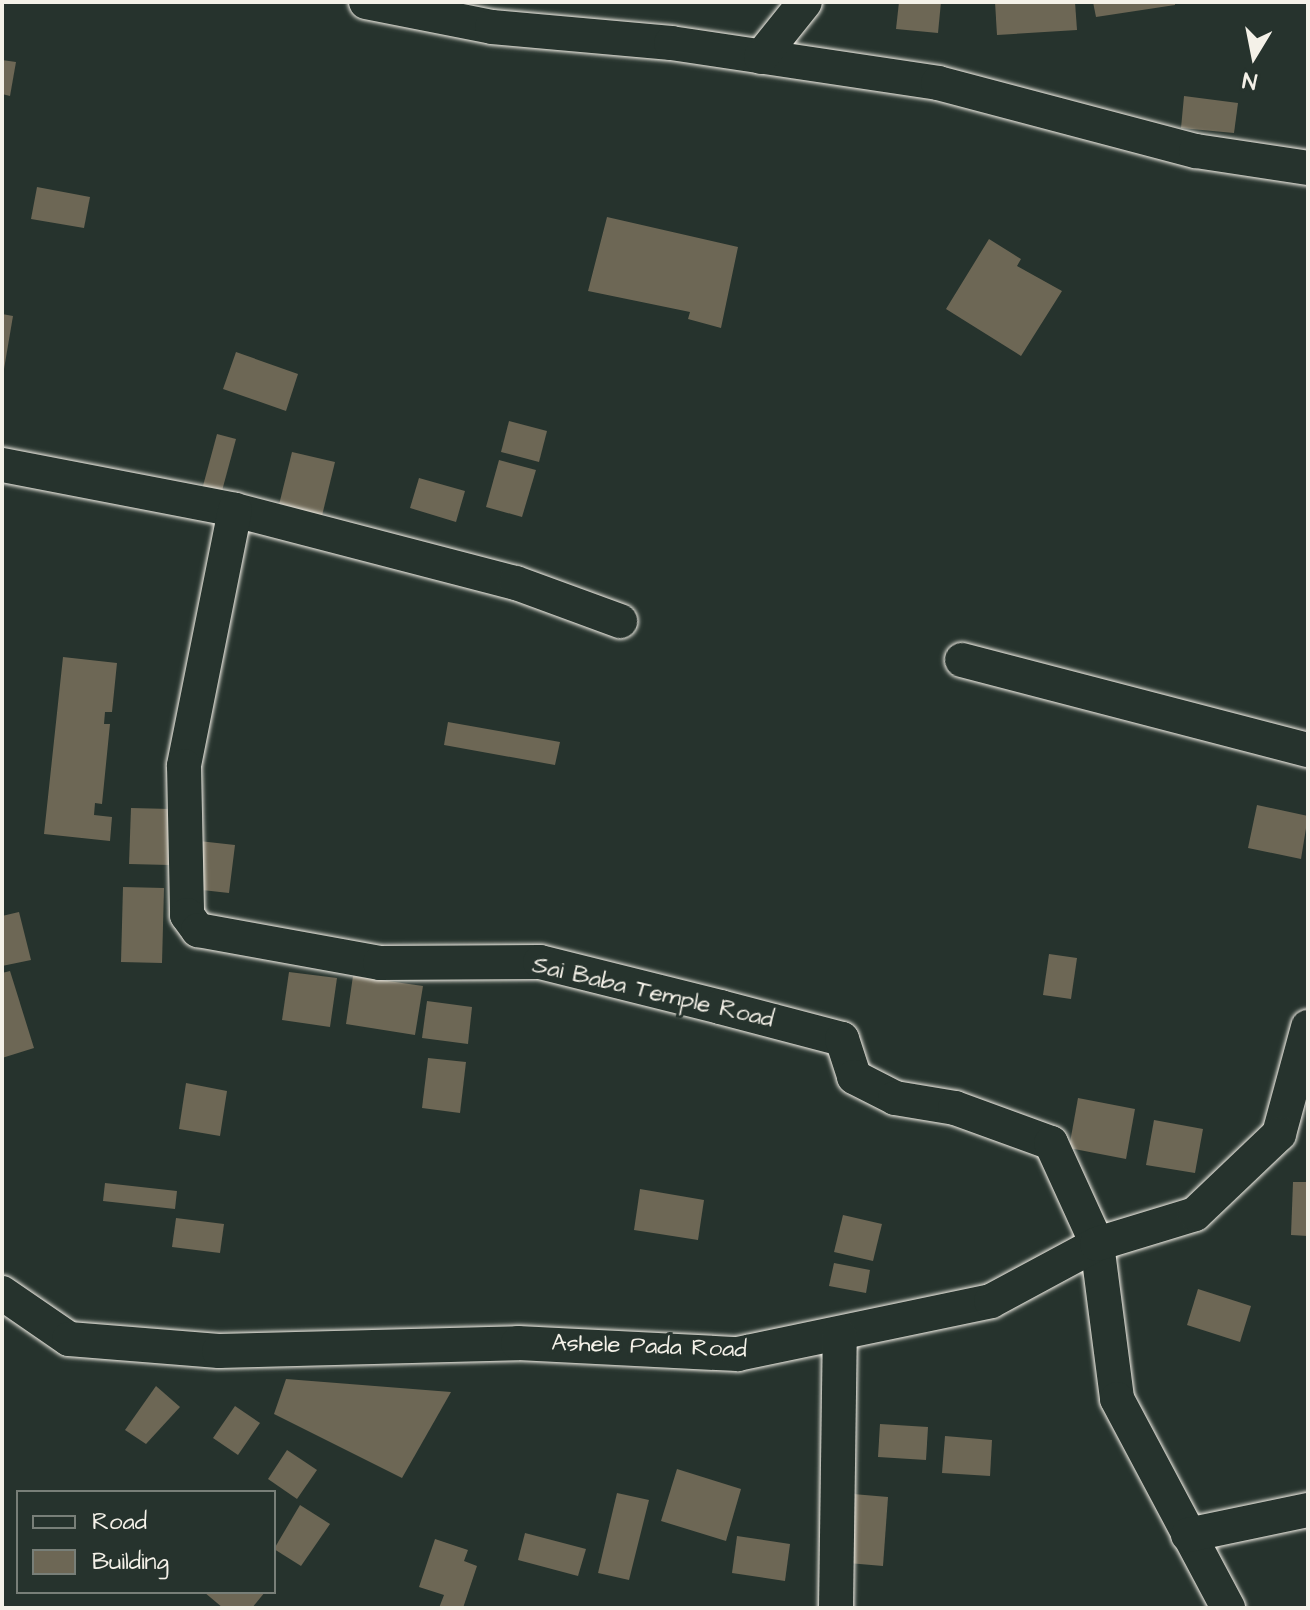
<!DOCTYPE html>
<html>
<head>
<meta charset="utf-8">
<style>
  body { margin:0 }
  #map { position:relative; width:1310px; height:1610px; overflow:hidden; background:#26332d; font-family:"Architects Daughter",sans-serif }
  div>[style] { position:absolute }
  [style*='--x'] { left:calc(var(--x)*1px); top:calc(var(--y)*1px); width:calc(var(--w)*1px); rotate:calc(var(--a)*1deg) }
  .building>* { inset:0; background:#6d6755 }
  .roads { filter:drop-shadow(0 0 2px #f4f1e8) drop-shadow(0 0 2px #f4f1e8) }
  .minor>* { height:34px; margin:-17px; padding:0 17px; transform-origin:17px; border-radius:17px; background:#26332d }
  span { translate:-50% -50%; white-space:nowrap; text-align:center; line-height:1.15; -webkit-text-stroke:6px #26332d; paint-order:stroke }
  .street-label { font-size:24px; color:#f4f1e8 }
  .frame { position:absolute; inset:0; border:4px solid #f4f1e8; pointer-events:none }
  .legend { position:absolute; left:16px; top:1490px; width:260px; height:104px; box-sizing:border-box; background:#26332d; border:2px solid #787f78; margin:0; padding:10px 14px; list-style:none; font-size:24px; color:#f4f1e8 }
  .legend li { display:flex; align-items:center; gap:16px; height:40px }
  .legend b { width:40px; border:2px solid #787f78 }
  .north { position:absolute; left:1214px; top:16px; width:80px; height:80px; -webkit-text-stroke:6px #26332d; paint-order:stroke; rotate:190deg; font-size:22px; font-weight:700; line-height:32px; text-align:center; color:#f4f1e8 }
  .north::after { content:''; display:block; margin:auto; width:28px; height:36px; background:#f4f1e8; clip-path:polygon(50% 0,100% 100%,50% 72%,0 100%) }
</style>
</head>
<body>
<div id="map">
  <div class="building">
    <div style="clip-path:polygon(899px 2px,941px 2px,938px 33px,896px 29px)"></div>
    <div style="clip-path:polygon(995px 2px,1075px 2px,1077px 30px,997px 35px)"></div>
    <div style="clip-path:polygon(1093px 2px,1175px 2px,1175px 5px,1096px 17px)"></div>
    <div style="clip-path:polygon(2px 60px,16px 62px,10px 96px,2px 94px)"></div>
    <div style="clip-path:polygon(1184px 96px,1238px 103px,1234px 133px,1181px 128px)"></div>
    <div style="clip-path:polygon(37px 187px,90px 197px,84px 228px,31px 219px)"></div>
    <div style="clip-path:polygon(607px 217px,738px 247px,721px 328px,688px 319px,690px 312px,588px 291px)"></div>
    <div style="clip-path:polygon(989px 239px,1021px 259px,1017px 266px,1062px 291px,1021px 356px,946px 309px)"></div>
    <div style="clip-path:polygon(2px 314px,13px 316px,4px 369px,2px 368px)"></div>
    <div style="clip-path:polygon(236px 352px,298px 374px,286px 411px,223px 389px)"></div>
    <div style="clip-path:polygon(509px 421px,547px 431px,539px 462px,501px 452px)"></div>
    <div style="clip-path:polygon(217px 434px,236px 439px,219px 502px,200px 497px)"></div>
    <div style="clip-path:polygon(292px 452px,335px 462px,320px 524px,277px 513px)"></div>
    <div style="clip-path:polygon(499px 460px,536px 470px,522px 517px,486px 507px)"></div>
    <div style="clip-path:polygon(419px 478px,465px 491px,456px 522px,410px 508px)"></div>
    <div style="clip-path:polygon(63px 657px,117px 663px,112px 712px,105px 712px,104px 724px,110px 724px,102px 804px,95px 803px,94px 815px,112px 817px,110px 841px,44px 834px)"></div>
    <div style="clip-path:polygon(448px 722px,560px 742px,555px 765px,444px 745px)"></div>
    <div style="clip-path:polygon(1257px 805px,1308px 816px,1301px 859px,1248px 848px)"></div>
    <div style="clip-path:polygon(131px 808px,171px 809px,169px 865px,129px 864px)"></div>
    <div style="clip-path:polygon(199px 841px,235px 845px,229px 893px,193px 889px)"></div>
    <div style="clip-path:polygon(123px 887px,164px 888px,162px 963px,121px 962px)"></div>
    <div style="clip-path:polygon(19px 912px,31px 960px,2px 966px,2px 916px)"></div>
    <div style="clip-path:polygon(1049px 954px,1077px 958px,1071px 999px,1043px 995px)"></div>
    <div style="clip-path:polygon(10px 971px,34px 1048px,2px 1058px,2px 973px)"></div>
    <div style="clip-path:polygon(289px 972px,337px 978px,330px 1027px,282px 1020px)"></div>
    <div style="clip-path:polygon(353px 976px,423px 986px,415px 1035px,346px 1024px)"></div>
    <div style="clip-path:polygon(427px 1001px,472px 1007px,468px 1044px,422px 1038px)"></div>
    <div style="clip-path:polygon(428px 1058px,466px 1062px,460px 1113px,422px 1108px)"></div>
    <div style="clip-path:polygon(186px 1083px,227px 1091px,220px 1136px,179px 1129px)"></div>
    <div style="clip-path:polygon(1078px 1098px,1135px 1109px,1126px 1159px,1069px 1148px)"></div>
    <div style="clip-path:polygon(1154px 1120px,1203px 1129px,1195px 1173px,1146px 1165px)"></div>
    <div style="clip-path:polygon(1293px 1182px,1308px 1182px,1308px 1236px,1291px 1235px)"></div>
    <div style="clip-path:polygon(105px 1183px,177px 1191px,175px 1209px,103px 1201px)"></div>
    <div style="clip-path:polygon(640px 1189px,704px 1200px,698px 1240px,634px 1230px)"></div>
    <div style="clip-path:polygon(843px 1215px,882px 1224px,873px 1261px,834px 1252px)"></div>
    <div style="clip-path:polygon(176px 1218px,224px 1224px,220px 1253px,172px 1247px)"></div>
    <div style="clip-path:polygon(834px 1263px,870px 1270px,866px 1293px,829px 1286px)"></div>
    <div style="clip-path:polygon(1198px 1289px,1251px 1306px,1240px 1342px,1187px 1325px)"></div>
    <div style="clip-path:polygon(286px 1379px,451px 1392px,402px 1478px,274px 1414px)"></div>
    <div style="clip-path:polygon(156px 1386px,180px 1407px,146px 1444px,125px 1430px)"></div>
    <div style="clip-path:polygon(235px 1406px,260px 1423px,238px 1455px,213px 1438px)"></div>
    <div style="clip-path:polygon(880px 1424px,928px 1427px,926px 1460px,878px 1457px)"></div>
    <div style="clip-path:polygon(945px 1436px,992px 1440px,990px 1476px,942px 1473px)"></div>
    <div style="clip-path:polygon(287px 1450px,317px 1470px,297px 1499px,268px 1479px)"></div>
    <div style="clip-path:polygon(677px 1469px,741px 1489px,726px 1541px,661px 1521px)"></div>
    <div style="clip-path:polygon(617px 1493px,649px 1500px,629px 1580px,598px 1573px)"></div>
    <div style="clip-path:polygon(853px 1494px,888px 1497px,883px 1566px,848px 1563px)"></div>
    <div style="clip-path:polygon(300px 1505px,330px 1524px,301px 1566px,274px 1549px)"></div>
    <div style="clip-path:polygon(525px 1533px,586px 1549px,578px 1576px,518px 1560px)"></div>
    <div style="clip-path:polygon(737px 1536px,790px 1544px,785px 1581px,732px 1573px)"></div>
    <div style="clip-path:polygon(435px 1539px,468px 1550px,464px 1561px,477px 1566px,463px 1608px,439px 1608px,444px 1595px,419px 1587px)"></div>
    <div style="clip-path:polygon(204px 1592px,265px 1592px,252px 1608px,223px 1608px)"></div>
  </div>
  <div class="roads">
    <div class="minor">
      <div style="--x:366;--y:2;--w:128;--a:11.2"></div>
      <div style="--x:492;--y:27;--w:180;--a:5.1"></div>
      <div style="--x:671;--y:43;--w:270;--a:8.5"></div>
      <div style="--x:938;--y:83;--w:267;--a:14.8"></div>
      <div style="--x:1196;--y:151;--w:113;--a:8.6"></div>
      <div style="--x:761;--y:57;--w:70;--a:-51.3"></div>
      <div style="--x:2;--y:465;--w:237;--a:10.9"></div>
      <div style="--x:235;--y:510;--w:290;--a:14.6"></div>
      <div style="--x:516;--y:583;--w:111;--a:20.1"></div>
      <div style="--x:235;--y:510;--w:261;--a:101.3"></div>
      <div style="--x:184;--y:766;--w:149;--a:88.8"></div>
      <div style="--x:187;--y:915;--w:19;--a:54"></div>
      <div style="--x:198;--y:930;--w:185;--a:10.3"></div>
      <div style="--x:380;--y:963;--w:160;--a:-0.4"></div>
      <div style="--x:540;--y:962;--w:186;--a:14"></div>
      <div style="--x:720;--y:1007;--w:126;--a:14.7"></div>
      <div style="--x:842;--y:1039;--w:40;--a:72"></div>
      <div style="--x:854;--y:1077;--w:46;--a:27.1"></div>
      <div style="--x:895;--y:1098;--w:61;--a:9.5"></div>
      <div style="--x:955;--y:1108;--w:102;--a:20"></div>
      <div style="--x:1051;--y:1143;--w:111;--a:65.5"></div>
      <div style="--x:1097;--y:1244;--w:156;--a:82.6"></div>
      <div style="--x:1117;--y:1399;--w:237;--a:62"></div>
      <div style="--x:962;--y:660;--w:358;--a:14.6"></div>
      <div style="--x:1279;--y:1134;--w:111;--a:-74.8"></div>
      <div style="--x:2;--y:1293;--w:81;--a:34.5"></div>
      <div style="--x:69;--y:1339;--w:150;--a:4.6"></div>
      <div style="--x:219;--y:1351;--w:299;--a:-1.5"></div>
      <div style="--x:518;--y:1343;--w:220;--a:2.9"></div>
      <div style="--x:738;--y:1354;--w:258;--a:-11.8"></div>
      <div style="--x:991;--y:1301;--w:120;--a:-28.3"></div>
      <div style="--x:1097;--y:1244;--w:102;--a:-17"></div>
      <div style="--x:1195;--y:1214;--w:116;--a:-43.6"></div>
      <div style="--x:1188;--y:1535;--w:123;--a:-11.8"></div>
      <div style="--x:836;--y:1608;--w:273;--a:-89.2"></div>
    </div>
  </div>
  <div class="street-label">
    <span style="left:653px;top:993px;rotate:13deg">Sai Baba Temple Road</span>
    <span style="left:649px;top:1347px;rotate:2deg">Ashele Pada Road</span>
  </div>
  <div class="frame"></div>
  <ul class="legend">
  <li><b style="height:10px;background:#26332d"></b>Road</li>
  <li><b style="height:22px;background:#6d6755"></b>Building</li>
  </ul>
  <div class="north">N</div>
</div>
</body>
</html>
